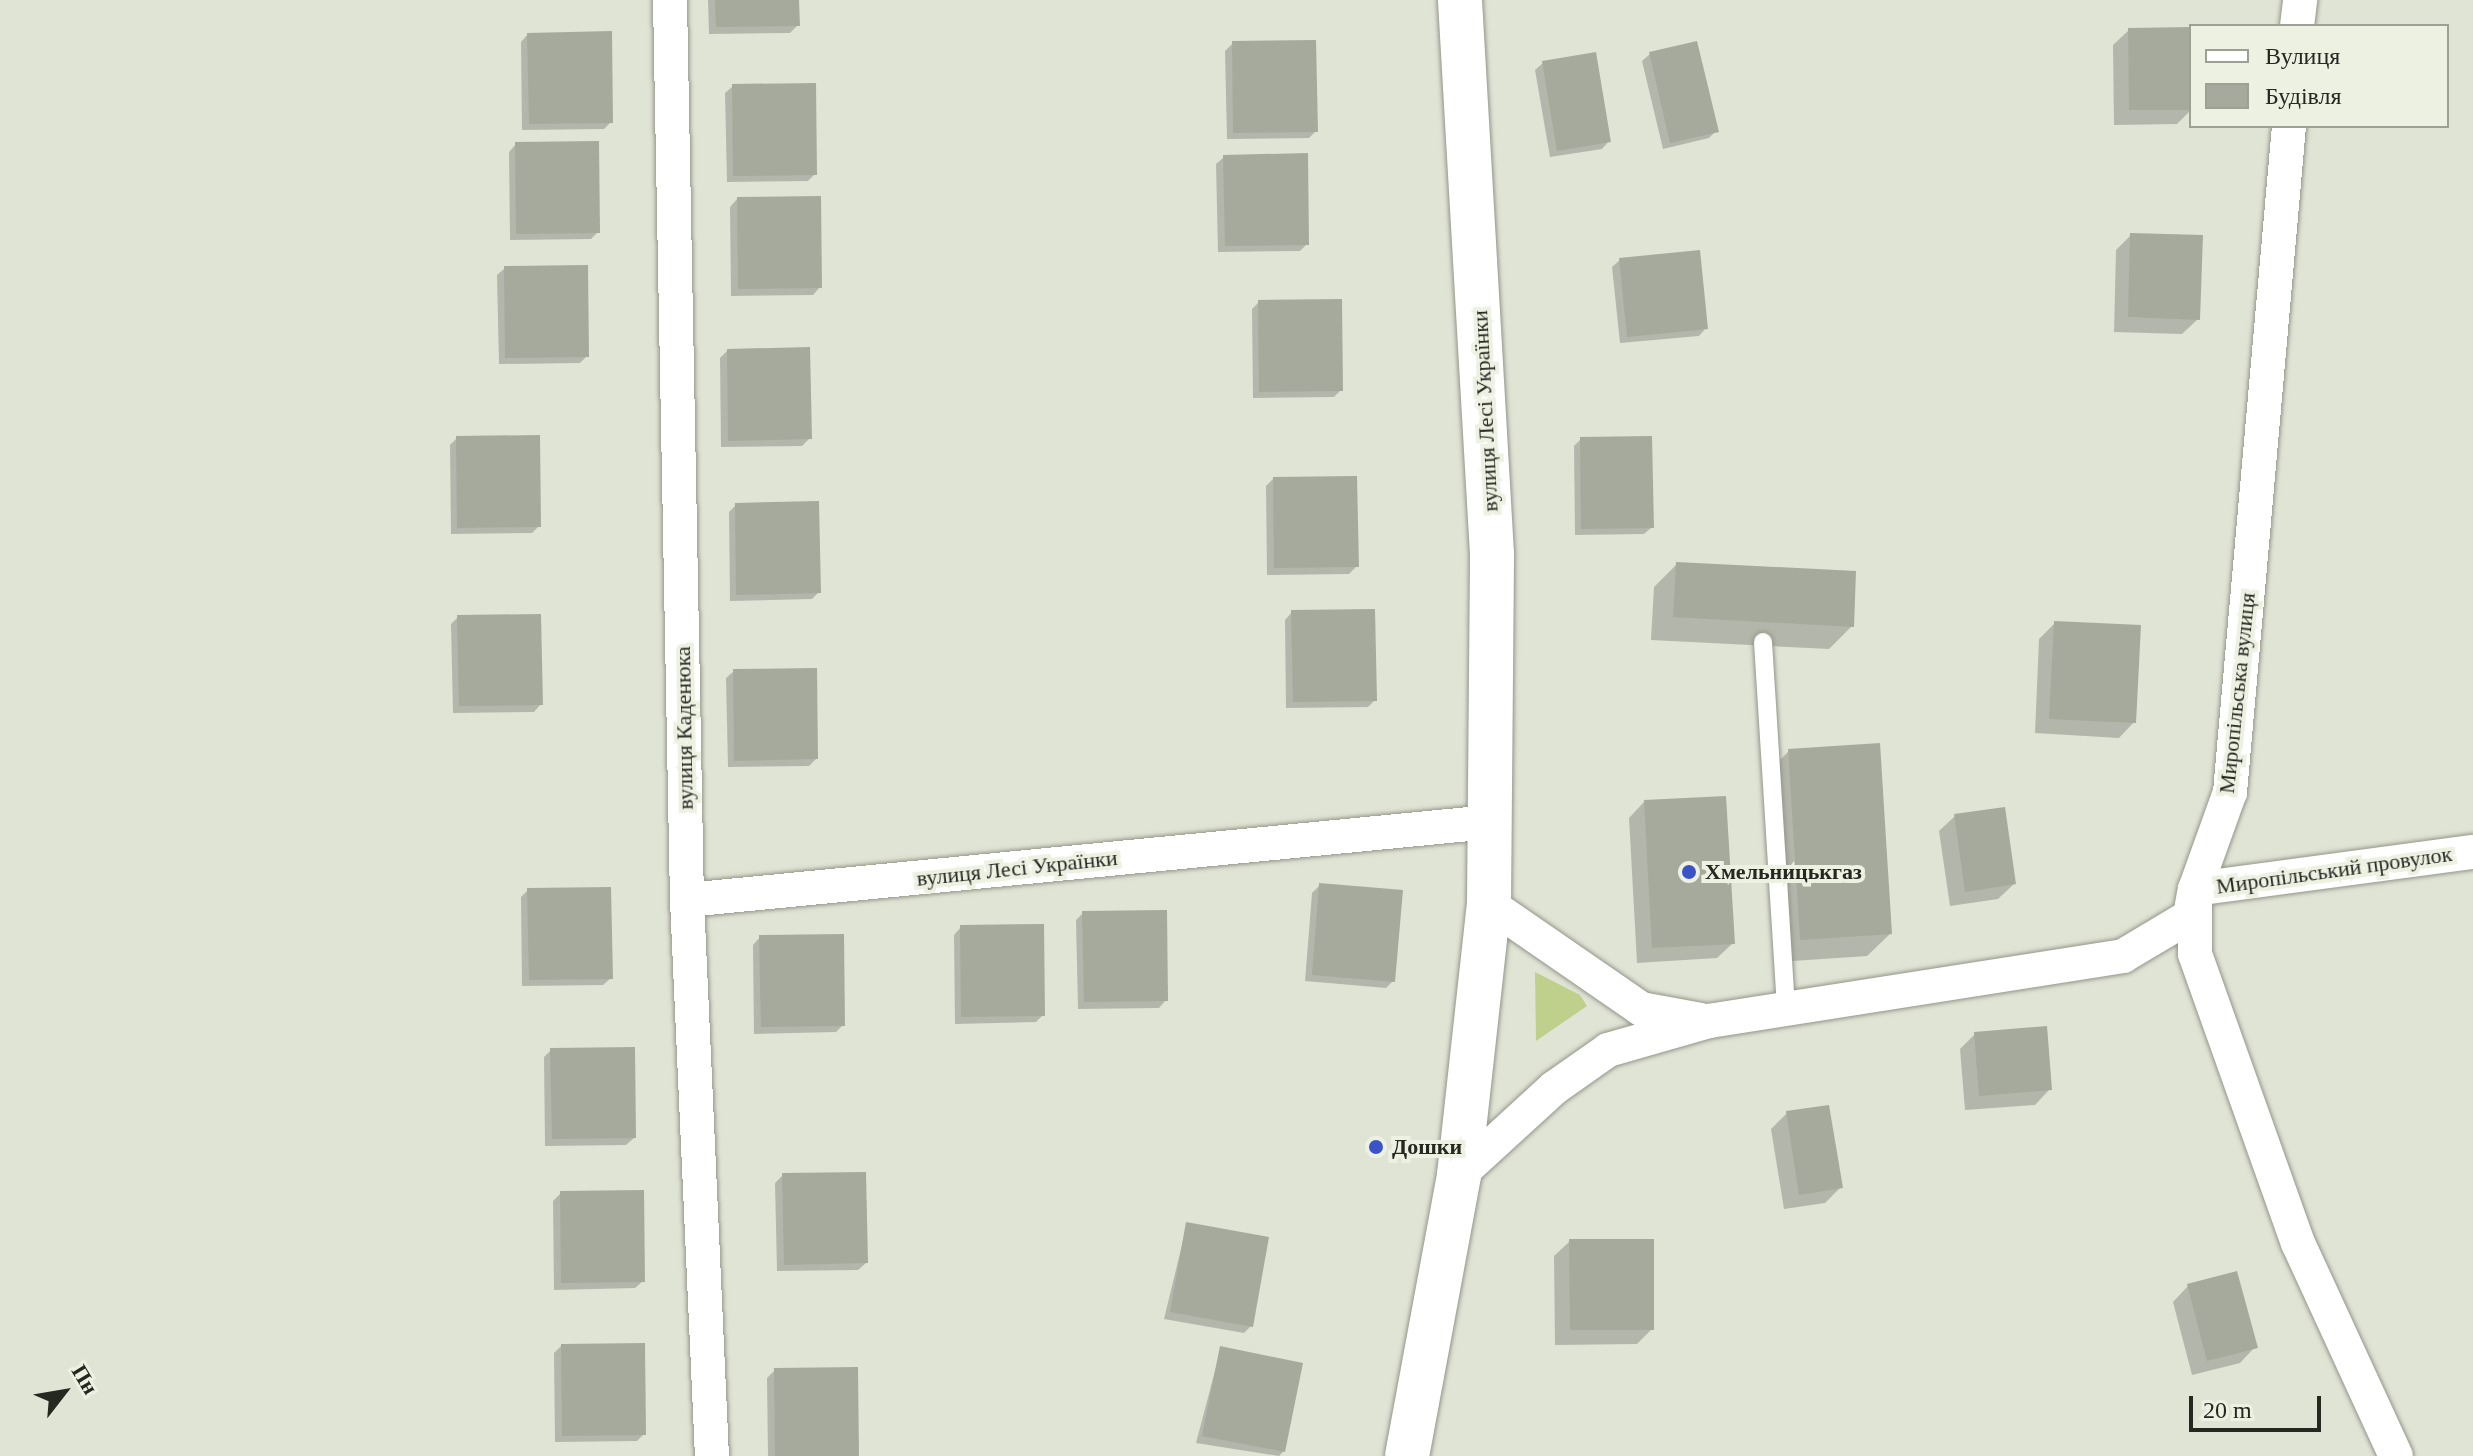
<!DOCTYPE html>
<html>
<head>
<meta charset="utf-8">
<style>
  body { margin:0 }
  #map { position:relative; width:2473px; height:1456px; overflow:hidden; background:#e0e4d5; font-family:"Times New Roman",serif }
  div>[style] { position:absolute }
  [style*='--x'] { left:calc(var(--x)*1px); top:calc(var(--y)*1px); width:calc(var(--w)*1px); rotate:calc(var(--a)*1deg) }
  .green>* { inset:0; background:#bfcf8c }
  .shadow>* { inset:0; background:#0003 }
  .building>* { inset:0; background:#a6aa9c }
  .roads { filter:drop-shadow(0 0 2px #939689) drop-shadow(0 0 2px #939689) }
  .lane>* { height:18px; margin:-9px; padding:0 9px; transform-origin:9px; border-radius:9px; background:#fff }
  .street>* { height:34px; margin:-17px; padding:0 17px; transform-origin:17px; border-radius:17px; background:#fff }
  .secondary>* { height:44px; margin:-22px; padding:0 22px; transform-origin:22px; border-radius:22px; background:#fff }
  .dots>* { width:22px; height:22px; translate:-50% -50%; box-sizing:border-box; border:4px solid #edf1e2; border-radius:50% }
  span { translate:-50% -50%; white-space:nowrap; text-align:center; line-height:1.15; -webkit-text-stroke:8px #edf1e2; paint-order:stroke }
  .street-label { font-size:22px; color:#252721 }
  .poi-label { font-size:22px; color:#252721; font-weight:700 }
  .left { translate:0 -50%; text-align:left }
  .legend { position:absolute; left:2189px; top:24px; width:260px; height:104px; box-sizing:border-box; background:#edf1e2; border:2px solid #9da095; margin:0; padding:10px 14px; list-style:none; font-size:24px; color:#252721 }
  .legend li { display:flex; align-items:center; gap:16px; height:40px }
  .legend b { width:40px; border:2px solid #9da095 }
  .north { position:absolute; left:24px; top:1352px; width:80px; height:80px; -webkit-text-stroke:6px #edf1e2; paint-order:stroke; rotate:59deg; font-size:22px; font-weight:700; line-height:32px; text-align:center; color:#252721 }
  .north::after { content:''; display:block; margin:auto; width:28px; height:36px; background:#252721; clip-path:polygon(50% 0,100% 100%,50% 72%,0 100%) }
  .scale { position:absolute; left:2189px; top:1396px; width:132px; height:36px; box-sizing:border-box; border:4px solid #252721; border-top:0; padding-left:10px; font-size:24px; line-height:28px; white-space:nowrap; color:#252721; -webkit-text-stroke:6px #edf1e2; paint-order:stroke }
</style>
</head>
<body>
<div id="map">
  <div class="green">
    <div style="clip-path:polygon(1535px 972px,1580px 995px,1587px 1006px,1536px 1041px)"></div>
  </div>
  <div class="shadow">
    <div style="clip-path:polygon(708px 0,797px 0,798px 25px,790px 33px,709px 34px)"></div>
    <div style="clip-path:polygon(2191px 29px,2191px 110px,2177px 124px,2114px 125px,2113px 45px,2129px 30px)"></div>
    <div style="clip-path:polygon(528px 34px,611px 122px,604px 129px,522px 130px,521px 42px)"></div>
    <div style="clip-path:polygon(1233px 43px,1316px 131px,1309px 138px,1227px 139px,1225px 51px)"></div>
    <div style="clip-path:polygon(1650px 54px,1716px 131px,1709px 138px,1663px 149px,1642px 61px)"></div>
    <div style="clip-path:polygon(1543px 63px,1609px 141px,1602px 149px,1550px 157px,1535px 70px)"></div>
    <div style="clip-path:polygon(733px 86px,815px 174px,808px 181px,727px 182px,725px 93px)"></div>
    <div style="clip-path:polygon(516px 144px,598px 232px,591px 239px,510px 240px,509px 152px)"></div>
    <div style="clip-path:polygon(1224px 157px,1307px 244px,1300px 251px,1218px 252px,1216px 164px)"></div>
    <div style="clip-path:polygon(737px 199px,820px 287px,813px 295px,731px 296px,730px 207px)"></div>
    <div style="clip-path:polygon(2131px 235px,2198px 319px,2182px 334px,2114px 332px,2116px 250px)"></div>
    <div style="clip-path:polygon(1620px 260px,1706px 328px,1699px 336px,1620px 343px,1612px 267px)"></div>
    <div style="clip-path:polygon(505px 268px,587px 356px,580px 363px,499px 364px,497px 275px)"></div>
    <div style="clip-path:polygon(1259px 302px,1341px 390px,1334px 397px,1253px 398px,1252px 309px)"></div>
    <div style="clip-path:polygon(727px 351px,810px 438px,802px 446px,721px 447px,720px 358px)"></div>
    <div style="clip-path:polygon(457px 438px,539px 526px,532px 533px,451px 534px,450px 445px)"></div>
    <div style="clip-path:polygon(1581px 439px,1652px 527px,1644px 534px,1575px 535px,1574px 446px)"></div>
    <div style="clip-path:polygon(1273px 479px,1357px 566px,1349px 574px,1267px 575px,1266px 486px)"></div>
    <div style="clip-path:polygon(736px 505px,819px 592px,812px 599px,730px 601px,729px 512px)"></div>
    <div style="clip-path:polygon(1677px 564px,1852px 626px,1829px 649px,1651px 640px,1654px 587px)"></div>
    <div style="clip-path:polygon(1292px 612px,1375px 700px,1368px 707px,1286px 708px,1285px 620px)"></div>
    <div style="clip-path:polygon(458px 617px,541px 704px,534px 712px,453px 713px,451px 624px)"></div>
    <div style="clip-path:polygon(2055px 623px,2134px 722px,2119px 738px,2035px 733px,2039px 639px)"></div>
    <div style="clip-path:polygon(734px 671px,816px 759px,809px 766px,728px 767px,726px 678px)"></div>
    <div style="clip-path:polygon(1789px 751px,1890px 934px,1867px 956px,1778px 962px,1766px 774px)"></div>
    <div style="clip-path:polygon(1644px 802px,1733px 943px,1717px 958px,1637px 963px,1629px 818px)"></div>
    <div style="clip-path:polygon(1955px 816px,2014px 884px,1998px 899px,1950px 906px,1939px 831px)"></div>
    <div style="clip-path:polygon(1320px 885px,1393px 981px,1386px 988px,1305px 981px,1312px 893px)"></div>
    <div style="clip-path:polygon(528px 890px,611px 978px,603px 985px,522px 986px,521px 897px)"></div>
    <div style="clip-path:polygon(1083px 913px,1166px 1000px,1159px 1008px,1078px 1009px,1076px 920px)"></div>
    <div style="clip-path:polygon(961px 927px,1043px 1015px,1036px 1022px,955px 1024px,954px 935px)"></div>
    <div style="clip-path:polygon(760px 937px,843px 1025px,836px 1032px,754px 1034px,753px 945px)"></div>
    <div style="clip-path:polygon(1975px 1034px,2050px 1089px,2035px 1105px,1965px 1110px,1960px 1049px)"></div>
    <div style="clip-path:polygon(551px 1050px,634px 1138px,626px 1145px,545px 1146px,544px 1057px)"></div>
    <div style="clip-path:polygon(1787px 1113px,1841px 1187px,1825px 1203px,1784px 1209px,1771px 1129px)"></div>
    <div style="clip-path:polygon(783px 1175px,866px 1263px,858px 1270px,777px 1271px,775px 1183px)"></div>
    <div style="clip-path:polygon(561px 1193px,643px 1281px,635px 1288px,554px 1290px,553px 1201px)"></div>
    <div style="clip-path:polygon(1187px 1224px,1251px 1326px,1244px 1333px,1164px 1319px)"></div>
    <div style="clip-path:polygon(1570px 1241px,1652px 1329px,1637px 1344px,1555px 1345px,1554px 1256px)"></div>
    <div style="clip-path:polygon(2188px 1286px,2255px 1347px,2240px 1363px,2192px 1375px,2173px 1302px)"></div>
    <div style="clip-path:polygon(561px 1346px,644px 1434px,637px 1441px,555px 1442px,554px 1353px)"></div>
    <div style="clip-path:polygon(1221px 1348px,1283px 1452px,1279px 1456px,1196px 1443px)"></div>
    <div style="clip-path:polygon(775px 1370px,857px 1456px,768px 1456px,767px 1378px)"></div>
  </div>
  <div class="building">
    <div style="clip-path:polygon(715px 0,799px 0,800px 26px,716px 27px)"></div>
    <div style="clip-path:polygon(2191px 27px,2191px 110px,2129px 110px,2128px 28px)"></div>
    <div style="clip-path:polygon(612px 31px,613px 123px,529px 124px,527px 33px)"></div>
    <div style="clip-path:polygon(1316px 40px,1318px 132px,1233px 133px,1232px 41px)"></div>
    <div style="clip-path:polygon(1697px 41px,1719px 132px,1670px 143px,1649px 52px)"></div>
    <div style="clip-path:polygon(1596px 52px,1611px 142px,1557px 151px,1542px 61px)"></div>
    <div style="clip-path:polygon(816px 83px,817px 175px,733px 176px,732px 84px)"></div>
    <div style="clip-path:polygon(599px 141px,600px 233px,516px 234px,515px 142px)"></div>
    <div style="clip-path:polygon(1308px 153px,1309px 245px,1225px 246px,1223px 155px)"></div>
    <div style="clip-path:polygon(821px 196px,822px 288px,738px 289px,737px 197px)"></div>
    <div style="clip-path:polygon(2130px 233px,2203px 235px,2200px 320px,2128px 317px)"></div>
    <div style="clip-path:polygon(1700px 250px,1708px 329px,1627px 337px,1619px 258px)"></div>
    <div style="clip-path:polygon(588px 265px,589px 357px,505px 358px,504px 266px)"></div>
    <div style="clip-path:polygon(1342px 299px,1343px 391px,1259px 392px,1258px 300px)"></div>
    <div style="clip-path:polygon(810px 347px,812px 439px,728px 441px,727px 349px)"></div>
    <div style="clip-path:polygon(540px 435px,541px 527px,457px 528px,456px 436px)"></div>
    <div style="clip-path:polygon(1652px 436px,1654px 528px,1581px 529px,1580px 437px)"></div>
    <div style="clip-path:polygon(1357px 476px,1359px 567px,1274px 568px,1273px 477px)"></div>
    <div style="clip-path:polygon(819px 501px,821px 593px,736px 595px,735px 503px)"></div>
    <div style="clip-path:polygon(1676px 562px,1856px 571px,1854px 627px,1673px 617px)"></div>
    <div style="clip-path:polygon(1375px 609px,1377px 701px,1293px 702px,1291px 610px)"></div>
    <div style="clip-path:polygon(541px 614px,543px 705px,459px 706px,457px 615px)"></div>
    <div style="clip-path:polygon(2054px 621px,2141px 625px,2136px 723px,2049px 719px)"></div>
    <div style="clip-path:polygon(817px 668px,818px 759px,734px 761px,733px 669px)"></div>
    <div style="clip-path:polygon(1880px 743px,1892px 934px,1800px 940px,1788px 749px)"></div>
    <div style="clip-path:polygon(1726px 796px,1735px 944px,1652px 948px,1644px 800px)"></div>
    <div style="clip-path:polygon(2005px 807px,2016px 884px,1965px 892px,1954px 814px)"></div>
    <div style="clip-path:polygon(1319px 883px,1403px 890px,1395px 982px,1312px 975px)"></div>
    <div style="clip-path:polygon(611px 887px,613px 979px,529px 980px,527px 888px)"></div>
    <div style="clip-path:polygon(1167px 910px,1168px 1001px,1084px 1002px,1082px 911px)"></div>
    <div style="clip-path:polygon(1044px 924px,1045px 1016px,961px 1017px,960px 925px)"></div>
    <div style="clip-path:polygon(844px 934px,845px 1026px,761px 1027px,759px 935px)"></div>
    <div style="clip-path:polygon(2047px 1026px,2052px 1090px,1979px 1096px,1974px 1032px)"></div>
    <div style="clip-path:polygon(635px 1047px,636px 1138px,552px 1139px,550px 1048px)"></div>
    <div style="clip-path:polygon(1829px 1105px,1843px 1188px,1799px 1195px,1786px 1111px)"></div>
    <div style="clip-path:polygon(866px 1172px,868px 1263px,784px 1265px,782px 1173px)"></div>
    <div style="clip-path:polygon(644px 1190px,645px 1282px,561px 1283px,560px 1191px)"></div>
    <div style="clip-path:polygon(1186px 1222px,1269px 1237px,1253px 1327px,1170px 1312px)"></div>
    <div style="clip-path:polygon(1569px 1239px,1654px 1239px,1654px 1330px,1570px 1330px)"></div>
    <div style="clip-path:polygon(2237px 1271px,2258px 1348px,2207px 1361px,2187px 1284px)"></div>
    <div style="clip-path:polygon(645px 1343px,646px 1435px,562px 1436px,561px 1344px)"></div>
    <div style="clip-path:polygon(1220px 1346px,1303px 1363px,1285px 1452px,1202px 1436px)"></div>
    <div style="clip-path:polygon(858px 1367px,859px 1456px,775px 1456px,774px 1368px)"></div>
  </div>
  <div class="roads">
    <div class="lane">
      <div style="--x:1763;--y:642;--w:368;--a:86.4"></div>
    </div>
    <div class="street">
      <div style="--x:670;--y:0;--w:900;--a:88.92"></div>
      <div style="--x:687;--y:900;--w:557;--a:87.43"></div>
      <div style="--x:2297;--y:26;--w:26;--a:-83"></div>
      <div style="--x:2289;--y:126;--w:669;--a:95.06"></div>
      <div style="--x:2230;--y:792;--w:103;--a:109.8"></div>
      <div style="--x:2195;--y:889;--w:65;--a:90"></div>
      <div style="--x:2195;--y:954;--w:307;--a:70.4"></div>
      <div style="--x:2298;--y:1243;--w:234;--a:65.3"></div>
      <div style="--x:2195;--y:889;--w:280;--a:-7.6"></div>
      <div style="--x:687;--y:900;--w:807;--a:-5.55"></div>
      <div style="--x:1489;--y:904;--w:185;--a:34.6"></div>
      <div style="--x:1641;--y:1009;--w:61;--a:10.4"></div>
      <div style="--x:1459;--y:1175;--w:129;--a:-42.5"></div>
      <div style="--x:1554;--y:1088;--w:66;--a:-35.1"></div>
      <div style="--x:1608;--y:1050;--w:105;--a:-16"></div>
      <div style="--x:1709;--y:1021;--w:419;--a:-8.9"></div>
      <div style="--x:2123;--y:956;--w:78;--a:-30.8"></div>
      <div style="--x:2190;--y:916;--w:23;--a:-80"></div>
    </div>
    <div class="secondary">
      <div style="--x:1407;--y:1456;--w:286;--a:-79.5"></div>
      <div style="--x:1459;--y:1175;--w:273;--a:-83.7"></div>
      <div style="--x:1489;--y:904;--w:350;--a:-89.5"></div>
      <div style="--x:1492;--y:554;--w:555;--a:-93.31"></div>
    </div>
  </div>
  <div class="dots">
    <div style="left:1689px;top:872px;background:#3a54c6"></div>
    <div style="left:1376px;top:1147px;background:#3a54c6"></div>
  </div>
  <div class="street-label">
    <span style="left:1485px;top:411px;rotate:-93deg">вулиця Лесі Українки</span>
    <span style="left:2237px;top:693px;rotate:-84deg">Миропільська вулиця</span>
    <span style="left:684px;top:728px;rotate:-91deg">вулиця Каденюка</span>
    <span style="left:1017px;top:868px;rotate:-6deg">вулиця Лесі Українки</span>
    <span style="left:2334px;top:870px;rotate:-8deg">Миропільський провулок</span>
  </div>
  <div class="poi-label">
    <span class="left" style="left:1705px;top:872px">Хмельницькгаз</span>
    <span class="left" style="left:1392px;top:1147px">Дошки</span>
  </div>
  <ul class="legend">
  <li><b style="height:10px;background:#fff"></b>Вулиця</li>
  <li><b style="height:22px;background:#a6aa9c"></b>Будівля</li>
  </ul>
  <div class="north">Пн</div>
  <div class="scale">20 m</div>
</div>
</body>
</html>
